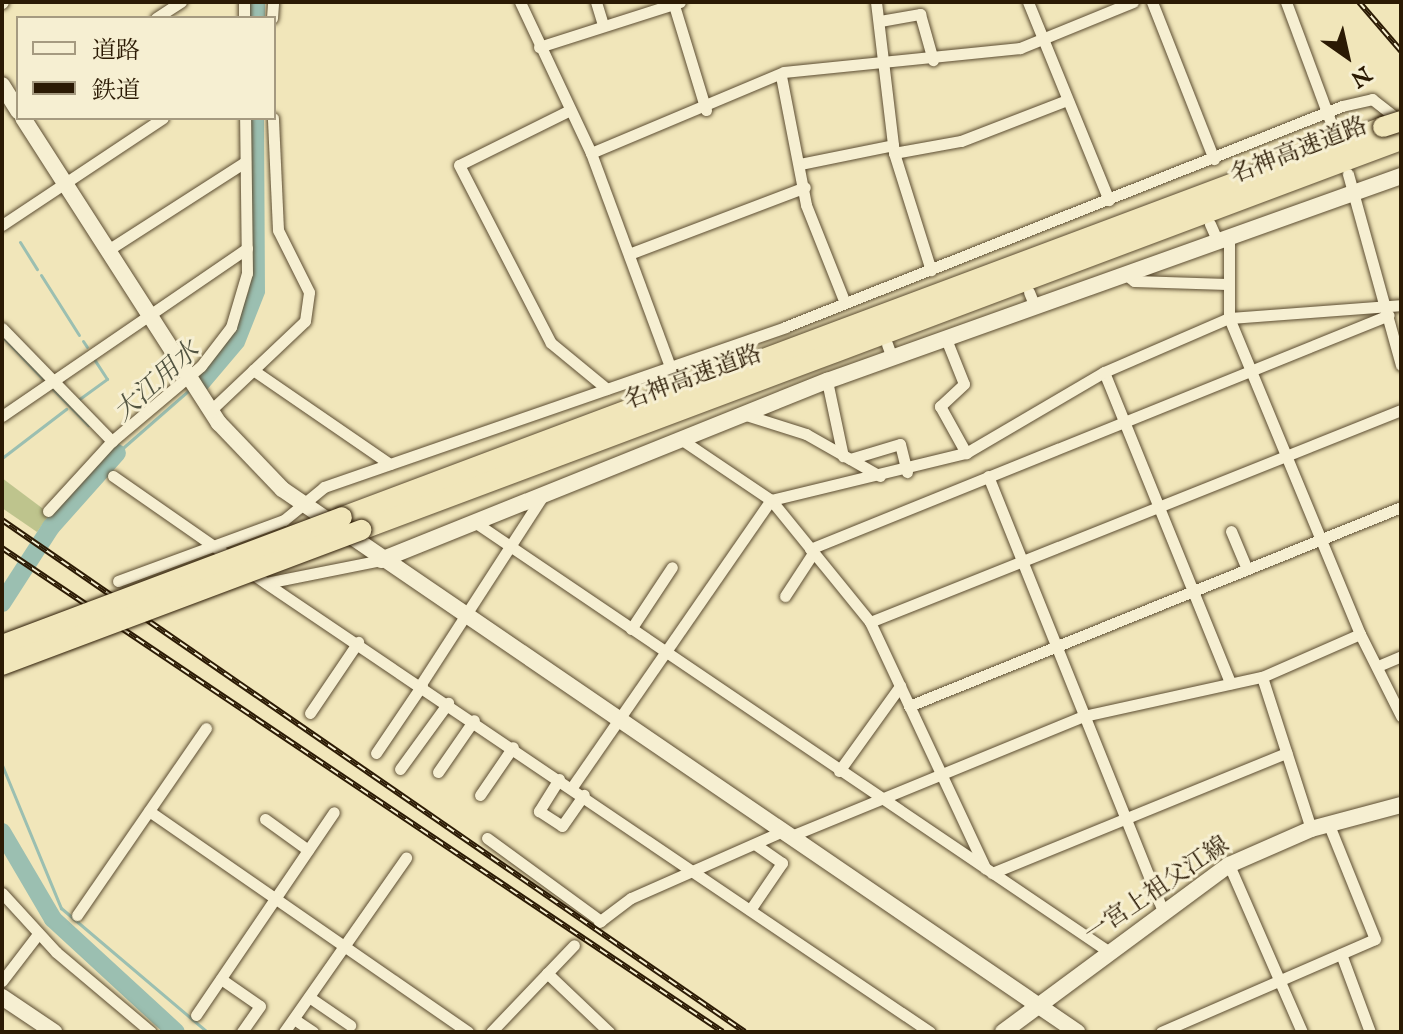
<!DOCTYPE html>
<html>
<head>
<meta charset="utf-8">
<style>
  body { margin:0 }
  #map { position:relative; width:1403px; height:1034px; overflow:hidden; background:#f1e6ba; font-family:"IM FELL English","Noto Serif JP",serif }
  div>[style] { position:absolute }
  [style*='--x'] { left:calc(var(--x)*1px); top:calc(var(--y)*1px); width:calc(var(--w)*1px); rotate:calc(var(--a)*1deg) }
  .green>* { inset:0; background:#bec48d }
  .water>* { inset:0; background:#9bbfb1 }
  .stream>* { height:3px; margin:-1.5px; padding:0 1.5px; transform-origin:1.5px; border-radius:1.5px; background:#9bbfb1 }
  .river>* { height:18px; margin:-9px; padding:0 9px; transform-origin:9px; border-radius:9px; background:#9bbfb1 }
  .roads { filter:drop-shadow(0 0 2px #5c4d32) drop-shadow(0 0 2px #5c4d32) }
  .street>* { height:11px; margin:-5.5px; padding:0 5.5px; transform-origin:5.5px; border-radius:5.5px; background:#f6efd2 }
  .secondary>* { height:16px; margin:-8px; padding:0 8px; transform-origin:8px; border-radius:8px; background:#f6efd2 }
  .highway>* { height:20px; margin:-10px; padding:0 10px; transform-origin:10px; border-radius:10px; background:#f1e6ba }
  .rail>* { height:6px; margin-top:-3px; transform-origin:0; background:repeating-linear-gradient(90deg,#f6efd2 0 9px,#2b1a04 0 18px); box-sizing:border-box; border-block:2px solid #2b1a04 }
  .bridges { filter:drop-shadow(0 0 2px #2b1a04) drop-shadow(0 0 2px #2b1a04) }
  .highway-bridge>* { height:20px; margin:-10px; padding:0 10px; transform-origin:10px; border-radius:10px; background:#f1e6ba }
  span { translate:-50% -50%; white-space:nowrap; text-align:center; line-height:1.15; -webkit-text-stroke:6px #f6efd2; paint-order:stroke }
  .street-label { font-size:24px; color:#2b1a04 }
  .water-label { font-size:26px; color:#525441; font-style:italic }
  .frame { position:absolute; inset:0; border:4px solid #2b1a04; pointer-events:none }
  .legend { position:absolute; left:16px; top:16px; width:260px; height:104px; box-sizing:border-box; background:#f6efd2; border:2px solid #a59a80; margin:0; padding:10px 14px; list-style:none; font-size:24px; color:#2b1a04 }
  .legend li { display:flex; align-items:center; gap:16px; height:40px }
  .legend b { width:40px; border:2px solid #a59a80 }
  .north { position:absolute; left:1307px; top:16px; width:80px; height:80px; -webkit-text-stroke:6px #f6efd2; paint-order:stroke; rotate:146deg; font-size:22px; font-weight:700; line-height:32px; text-align:center; color:#2b1a04 }
  .north::after { content:''; display:block; margin:auto; width:28px; height:36px; background:#2b1a04; clip-path:polygon(50% 0,100% 100%,50% 72%,0 100%) }
</style>
</head>
<body>
<div id="map">
  <div class="green">
    <div style="clip-path:polygon(2px 478px,50px 514px,37px 532px,2px 508px)"></div>
  </div>
  <div class="water">
    <div style="clip-path:polygon(249px 2px,265px 2px,265px 18px,248px 18px)"></div>
    <div style="clip-path:polygon(249px 118px,264px 118px,265px 293px,244px 346px,200px 398px,191px 384px,233px 333px,249px 290px)"></div>
  </div>
  <div class="stream">
    <div style="--x:20;--y:242;--w:32;--a:58"></div>
    <div style="--x:41;--y:275;--w:71;--a:57.7"></div>
    <div style="--x:2;--y:336;--w:58;--a:46.4"></div>
    <div style="--x:83;--y:341;--w:7;--a:56"></div>
    <div style="--x:52;--y:388;--w:52;--a:45.8"></div>
    <div style="--x:78;--y:400;--w:36;--a:-36"></div>
    <div style="--x:107;--y:379;--w:24;--a:-123"></div>
    <div style="--x:117;--y:453;--w:96;--a:-41.2"></div>
    <div style="--x:2;--y:458;--w:81;--a:-37.4"></div>
    <div style="--x:2;--y:765;--w:155;--a:67.6"></div>
    <div style="--x:61;--y:908;--w:192;--a:40.3"></div>
  </div>
  <div class="river">
    <div style="--x:2;--y:603;--w:90;--a:-57.2"></div>
    <div style="--x:51;--y:527;--w:99;--a:-48.3"></div>
    <div style="--x:2;--y:832;--w:101;--a:59.6"></div>
    <div style="--x:53;--y:919;--w:167;--a:42.6"></div>
  </div>
  <div class="roads">
    <div class="street">
      <div style="--x:520;--y:2;--w:167;--a:64.8"></div>
      <div style="--x:591;--y:153;--w:227;--a:69.7"></div>
      <div style="--x:596;--y:2;--w:24;--a:73"></div>
      <div style="--x:673;--y:2;--w:113;--a:73"></div>
      <div style="--x:876;--y:2;--w:152;--a:83.2"></div>
      <div style="--x:894;--y:153;--w:123;--a:72.5"></div>
      <div style="--x:1028;--y:2;--w:214;--a:67.8"></div>
      <div style="--x:1152;--y:2;--w:169;--a:68.5"></div>
      <div style="--x:1286;--y:2;--w:141;--a:69.6"></div>
      <div style="--x:2;--y:3;--w:1;--a:-45"></div>
      <div style="--x:156;--y:18;--w:30;--a:-33"></div>
      <div style="--x:244;--y:18;--w:16;--a:-90"></div>
      <div style="--x:272;--y:18;--w:16;--a:-86"></div>
      <div style="--x:880;--y:21;--w:41;--a:-9.9"></div>
      <div style="--x:920;--y:14;--w:48;--a:74.2"></div>
      <div style="--x:539;--y:47;--w:148;--a:-17.7"></div>
      <div style="--x:781;--y:76;--w:131;--a:79"></div>
      <div style="--x:806;--y:205;--w:105;--a:68.3"></div>
      <div style="--x:566;--y:112;--w:119;--a:153.6"></div>
      <div style="--x:459;--y:165;--w:200;--a:62.7"></div>
      <div style="--x:551;--y:343;--w:72;--a:39.4"></div>
      <div style="--x:591;--y:153;--w:209;--a:-22.8"></div>
      <div style="--x:784;--y:72;--w:237;--a:-5.8"></div>
      <div style="--x:1020;--y:48;--w:122;--a:-22.2"></div>
      <div style="--x:894;--y:153;--w:68;--a:-10.2"></div>
      <div style="--x:961;--y:141;--w:114;--a:-21.1"></div>
      <div style="--x:800;--y:164;--w:95;--a:-11.5"></div>
      <div style="--x:1348;--y:174;--w:198;--a:74.5"></div>
      <div style="--x:1210;--y:224;--w:17;--a:66"></div>
      <div style="--x:2;--y:225;--w:193;--a:-33.6"></div>
      <div style="--x:108;--y:250;--w:163;--a:-32.7"></div>
      <div style="--x:629;--y:254;--w:188;--a:-20.8"></div>
      <div style="--x:1125;--y:274;--w:11;--a:38"></div>
      <div style="--x:1134;--y:281;--w:93;--a:1.8"></div>
      <div style="--x:1029;--y:292;--w:16;--a:68"></div>
      <div style="--x:2;--y:328;--w:158;--a:45.8"></div>
      <div style="--x:946;--y:339;--w:48;--a:68.2"></div>
      <div style="--x:964;--y:384;--w:33;--a:137"></div>
      <div style="--x:940;--y:406;--w:54;--a:61"></div>
      <div style="--x:887;--y:344;--w:15;--a:70"></div>
      <div style="--x:253;--y:370;--w:166;--a:34.5"></div>
      <div style="--x:1104;--y:372;--w:336;--a:67.9"></div>
      <div style="--x:827;--y:381;--w:77;--a:78"></div>
      <div style="--x:211;--y:410;--w:129;--a:-43.4"></div>
      <div style="--x:305;--y:321;--w:29;--a:-82"></div>
      <div style="--x:309;--y:292;--w:69;--a:-116.6"></div>
      <div style="--x:278;--y:230;--w:112;--a:-92.6"></div>
      <div style="--x:746;--y:415;--w:63;--a:17.6"></div>
      <div style="--x:806;--y:434;--w:85;--a:29.6"></div>
      <div style="--x:2;--y:416;--w:297;--a:-34.4"></div>
      <div style="--x:682;--y:440;--w:107;--a:34"></div>
      <div style="--x:771;--y:500;--w:157;--a:50.9"></div>
      <div style="--x:870;--y:622;--w:272;--a:64.9"></div>
      <div style="--x:850;--y:459;--w:52;--a:-16.7"></div>
      <div style="--x:900;--y:444;--w:29;--a:76"></div>
      <div style="--x:113;--y:476;--w:147;--a:34.8"></div>
      <div style="--x:988;--y:476;--w:467;--a:68.1"></div>
      <div style="--x:48;--y:511;--w:95;--a:-47.6"></div>
      <div style="--x:112;--y:441;--w:116;--a:-40.1"></div>
      <div style="--x:201;--y:366;--w:49;--a:-52.4"></div>
      <div style="--x:231;--y:327;--w:56;--a:-73.5"></div>
      <div style="--x:247;--y:273;--w:155;--a:-90.7"></div>
      <div style="--x:476;--y:523;--w:763;--a:34.11"></div>
      <div style="--x:1231;--y:531;--w:41;--a:67.2"></div>
      <div style="--x:810;--y:549;--w:624;--a:-22.01"></div>
      <div style="--x:248;--y:571;--w:823;--a:34.06"></div>
      <div style="--x:118;--y:581;--w:177;--a:-20.2"></div>
      <div style="--x:284;--y:520;--w:52;--a:-39.5"></div>
      <div style="--x:324;--y:487;--w:488;--a:-19.1"></div>
      <div style="--x:785;--y:327;--w:599;--a:-21.64"></div>
      <div style="--x:1342;--y:106;--w:31;--a:-13"></div>
      <div style="--x:1372;--y:99;--w:37;--a:38"></div>
      <div style="--x:266;--y:583;--w:117;--a:-11.3"></div>
      <div style="--x:785;--y:596;--w:51;--a:-56.9"></div>
      <div style="--x:870;--y:622;--w:572;--a:-21.76"></div>
      <div style="--x:631;--y:629;--w:74;--a:-56.5"></div>
      <div style="--x:1360;--y:634;--w:92;--a:63.4"></div>
      <div style="--x:1378;--y:666;--w:25;--a:-23"></div>
      <div style="--x:1262;--y:677;--w:160;--a:72.1"></div>
      <div style="--x:421;--y:684;--w:223;--a:-57.1"></div>
      <div style="--x:909;--y:706;--w:531;--a:-22.02"></div>
      <div style="--x:310;--y:713;--w:86;--a:-55.9"></div>
      <div style="--x:376;--y:753;--w:82;--a:-55.9"></div>
      <div style="--x:400;--y:769;--w:82;--a:-54"></div>
      <div style="--x:839;--y:771;--w:105;--a:-54.3"></div>
      <div style="--x:438;--y:772;--w:63;--a:-55.3"></div>
      <div style="--x:559;--y:779;--w:38;--a:122"></div>
      <div style="--x:539;--y:811;--w:27;--a:33"></div>
      <div style="--x:562;--y:826;--w:38;--a:-55"></div>
      <div style="--x:572;--y:787;--w:349;--a:-55.3"></div>
      <div style="--x:771;--y:500;--w:201;--a:-13.6"></div>
      <div style="--x:966;--y:453;--w:160;--a:-30.4"></div>
      <div style="--x:1104;--y:372;--w:136;--a:-23.4"></div>
      <div style="--x:1229;--y:318;--w:172;--a:-4.3"></div>
      <div style="--x:480;--y:795;--w:58;--a:-55.5"></div>
      <div style="--x:149;--y:811;--w:388;--a:34.7"></div>
      <div style="--x:265;--y:819;--w:53;--a:35.8"></div>
      <div style="--x:791;--y:836;--w:317;--a:-22.3"></div>
      <div style="--x:1084;--y:716;--w:182;--a:-12.4"></div>
      <div style="--x:1262;--y:677;--w:107;--a:-23.7"></div>
      <div style="--x:1360;--y:634;--w:342;--a:-112.5"></div>
      <div style="--x:1229;--y:318;--w:82;--a:-90"></div>
      <div style="--x:487;--y:838;--w:141;--a:36.1"></div>
      <div style="--x:1229;--y:865;--w:182;--a:66.4"></div>
      <div style="--x:992;--y:873;--w:318;--a:-22.2"></div>
      <div style="--x:2;--y:893;--w:80;--a:47.5"></div>
      <div style="--x:56;--y:952;--w:124;--a:40.1"></div>
      <div style="--x:750;--y:910;--w:57;--a:-55.8"></div>
      <div style="--x:782;--y:863;--w:32;--a:-145"></div>
      <div style="--x:77;--y:915;--w:227;--a:-55.4"></div>
      <div style="--x:599;--y:922;--w:40;--a:-37"></div>
      <div style="--x:631;--y:898;--w:166;--a:-23.8"></div>
      <div style="--x:1341;--y:954;--w:83;--a:69.6"></div>
      <div style="--x:547;--y:973;--w:86;--a:43.6"></div>
      <div style="--x:221;--y:979;--w:47;--a:34.7"></div>
      <div style="--x:260;--y:1006;--w:32;--a:125"></div>
      <div style="--x:2;--y:981;--w:59;--a:-52.5"></div>
      <div style="--x:309;--y:997;--w:50;--a:34.3"></div>
      <div style="--x:196;--y:1015;--w:245;--a:-55.8"></div>
      <div style="--x:294;--y:1019;--w:23;--a:34"></div>
      <div style="--x:284;--y:1032;--w:213;--a:-55"></div>
      <div style="--x:491;--y:1032;--w:120;--a:-46.3"></div>
      <div style="--x:1161;--y:1032;--w:233;--a:-23.5"></div>
      <div style="--x:1375;--y:939;--w:123;--a:-112"></div>
    </div>
    <div class="secondary">
      <div style="--x:2;--y:85;--w:31;--a:58"></div>
      <div style="--x:23;--y:118;--w:363;--a:57.3"></div>
      <div style="--x:219;--y:423;--w:91;--a:46.3"></div>
      <div style="--x:282;--y:489;--w:963;--a:34.33"></div>
      <div style="--x:381;--y:560;--w:481;--a:-21.9"></div>
      <div style="--x:827;--y:381;--w:610;--a:-19.65"></div>
      <div style="--x:2;--y:997;--w:63;--a:33.9"></div>
      <div style="--x:1003;--y:1032;--w:281;--a:-36.5"></div>
      <div style="--x:1229;--y:865;--w:90;--a:-23.7"></div>
      <div style="--x:1311;--y:829;--w:93;--a:-14.9"></div>
    </div>
    <div class="highway">
      <div style="--x:342;--y:517;--w:1112;--a:-20.54"></div>
      <div style="--x:361;--y:530;--w:1111;--a:-20.56"></div>
    </div>
  </div>
  <div class="rail">
    <div style="--x:1359;--y:2;--w:65;--a:49.4"></div>
    <div style="--x:2;--y:520;--w:902;--a:34.57"></div>
    <div style="--x:2;--y:548;--w:868;--a:33.87"></div>
  </div>
  <div class="bridges">
    <div class="highway-bridge">
      <div style="--x:1383;--y:127;--w:19;--a:-18"></div>
      <div style="--x:2;--y:645;--w:363;--a:-20.6"></div>
      <div style="--x:2;--y:665;--w:384;--a:-20.6"></div>
    </div>
  </div>
  <div class="street-label">
    <span style="left:1299px;top:151px;rotate:-21deg">名神高速道路</span>
    <span style="left:693px;top:378px;rotate:-20deg">名神高速道路</span>
    <span style="left:1157px;top:890px;rotate:-34deg">一宮上祖父江線</span>
  </div>
  <div class="water-label">
    <span style="left:157px;top:382px;rotate:-42deg">大江用水</span>
  </div>
  <div class="frame"></div>
  <ul class="legend">
  <li><b style="height:10px;background:#f6efd2"></b>道路</li>
  <li><b style="height:10px;background:#2b1a04"></b>鉄道</li>
  </ul>
  <div class="north">N</div>
</div>
</body>
</html>
